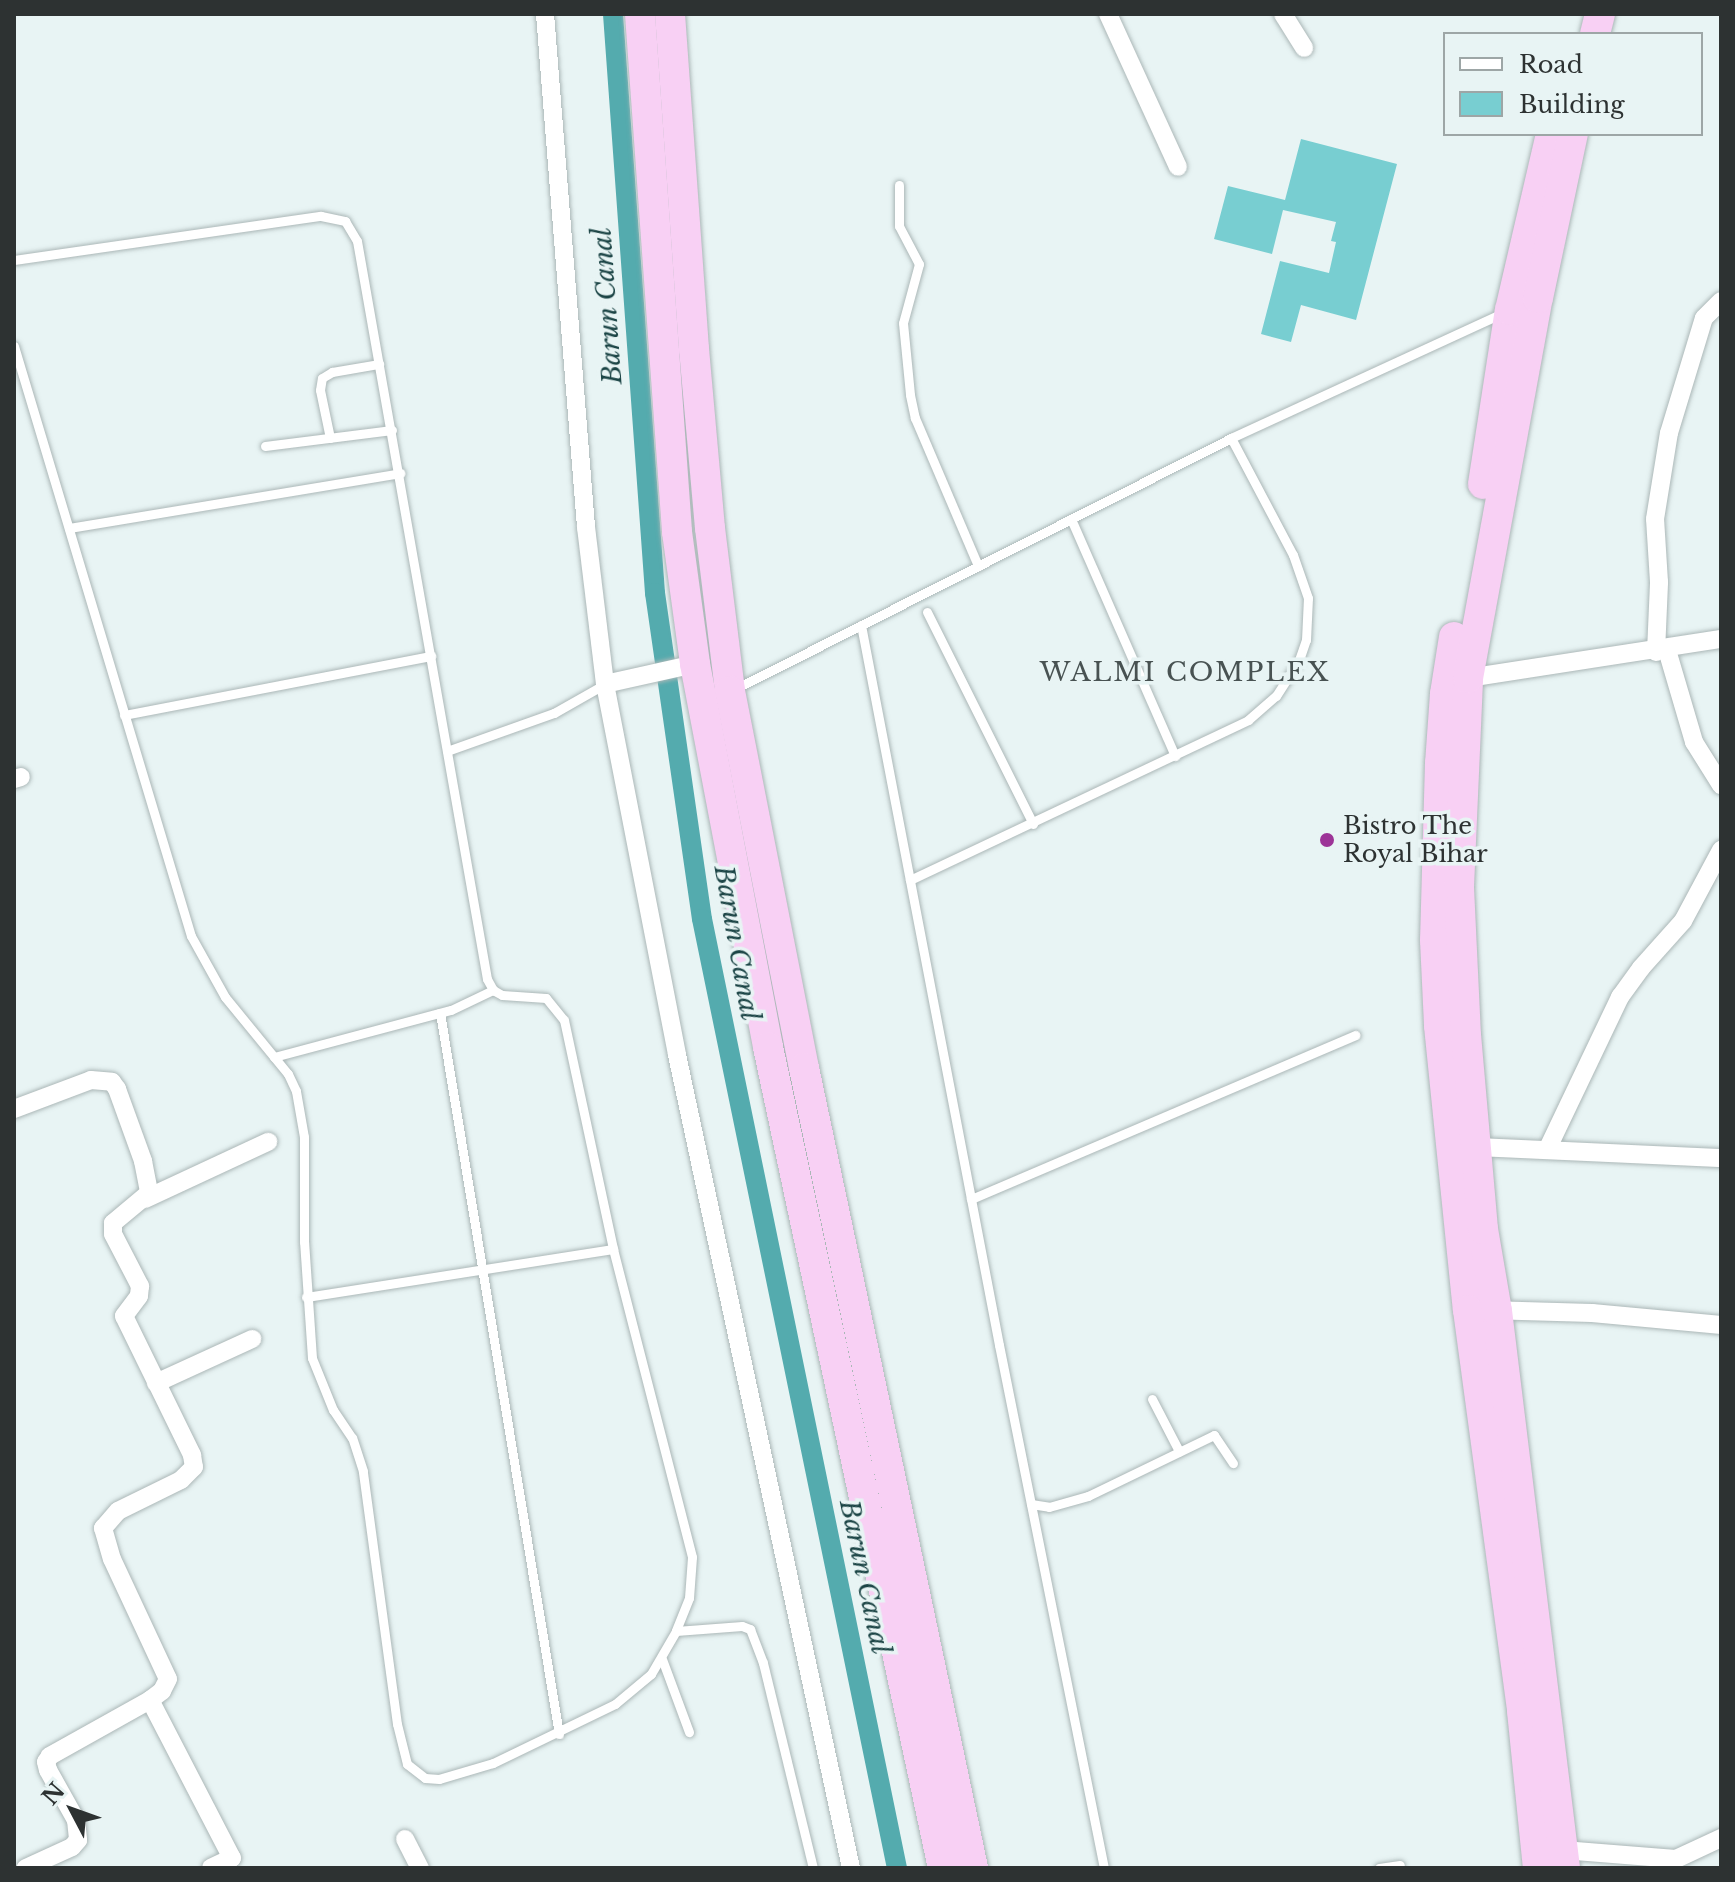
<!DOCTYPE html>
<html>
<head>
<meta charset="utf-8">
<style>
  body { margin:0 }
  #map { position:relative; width:1735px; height:1882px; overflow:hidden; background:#e8f4f4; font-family:"Libre Baskerville",serif }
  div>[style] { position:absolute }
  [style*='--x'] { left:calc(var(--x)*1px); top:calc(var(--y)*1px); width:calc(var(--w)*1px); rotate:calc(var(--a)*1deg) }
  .canal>* { height:20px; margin:-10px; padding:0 10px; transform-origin:10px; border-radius:10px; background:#54abae }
  .building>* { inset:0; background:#78ced1 }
  .roads { filter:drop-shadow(0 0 2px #abb7b7) drop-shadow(0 0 2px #abb7b7) }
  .service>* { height:9px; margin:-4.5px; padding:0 4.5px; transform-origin:4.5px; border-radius:4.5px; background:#fff }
  .minor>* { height:18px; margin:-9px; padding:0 9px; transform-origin:9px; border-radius:9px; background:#fff }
  .trunk>* { height:30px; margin:-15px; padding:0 15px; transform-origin:15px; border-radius:15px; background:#f8d0f4 }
  .dots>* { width:22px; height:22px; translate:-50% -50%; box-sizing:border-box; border:4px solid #e8f4f4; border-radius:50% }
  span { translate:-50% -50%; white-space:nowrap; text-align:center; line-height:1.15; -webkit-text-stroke:7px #e8f4f4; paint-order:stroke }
  .poi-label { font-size:24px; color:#2d3232 }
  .left { translate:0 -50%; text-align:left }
  .water-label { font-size:26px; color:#1b4445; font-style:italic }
  .neighbourhood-label { font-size:26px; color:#485252; letter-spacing:2px }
  .frame { position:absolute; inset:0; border:16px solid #2d3232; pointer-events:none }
  .legend { position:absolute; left:1443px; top:32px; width:260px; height:104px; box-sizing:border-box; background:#e8f4f4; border:2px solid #9da6a6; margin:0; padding:10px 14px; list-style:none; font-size:24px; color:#2d3232 }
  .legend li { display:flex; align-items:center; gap:16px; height:40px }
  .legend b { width:40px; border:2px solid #9da6a6 }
  .north { position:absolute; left:32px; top:1770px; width:80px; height:80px; -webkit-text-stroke:6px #e8f4f4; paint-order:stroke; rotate:311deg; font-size:22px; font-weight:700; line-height:32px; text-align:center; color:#2d3232 }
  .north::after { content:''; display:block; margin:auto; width:28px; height:36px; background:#2d3232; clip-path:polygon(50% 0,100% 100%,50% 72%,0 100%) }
</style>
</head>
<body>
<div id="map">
  <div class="canal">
    <div style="--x:613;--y:14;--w:581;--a:85.85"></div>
    <div style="--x:655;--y:593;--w:329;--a:81.8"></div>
    <div style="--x:702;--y:919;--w:969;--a:78.39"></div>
  </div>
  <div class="building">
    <div style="clip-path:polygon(1301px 139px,1397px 164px,1356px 320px,1301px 305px,1291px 342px,1261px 334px,1280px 261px,1329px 273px,1336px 242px,1331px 241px,1336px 222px,1283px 210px,1272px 254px,1214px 239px,1228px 186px,1285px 200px)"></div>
  </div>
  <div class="roads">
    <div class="service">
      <div style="--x:899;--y:185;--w:41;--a:90"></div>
      <div style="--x:899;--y:226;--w:43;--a:62.2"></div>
      <div style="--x:919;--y:264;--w:61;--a:105.2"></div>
      <div style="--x:903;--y:323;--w:72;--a:84.4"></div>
      <div style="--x:910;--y:395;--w:24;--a:78"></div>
      <div style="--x:915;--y:418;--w:161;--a:66.9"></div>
      <div style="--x:14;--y:260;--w:310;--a:-8.2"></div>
      <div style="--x:321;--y:216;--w:25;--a:12"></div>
      <div style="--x:345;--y:221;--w:23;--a:59"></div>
      <div style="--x:357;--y:241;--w:749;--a:80.01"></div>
      <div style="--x:487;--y:979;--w:13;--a:61"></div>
      <div style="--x:493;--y:990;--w:10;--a:29"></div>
      <div style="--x:502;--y:995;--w:44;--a:3.9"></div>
      <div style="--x:546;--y:998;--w:28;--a:51"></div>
      <div style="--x:564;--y:1020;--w:234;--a:77.9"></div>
      <div style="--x:613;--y:1249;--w:318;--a:75.6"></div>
      <div style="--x:692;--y:1557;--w:41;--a:94.2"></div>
      <div style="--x:689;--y:1598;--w:35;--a:112"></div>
      <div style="--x:676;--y:1631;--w:50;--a:120.2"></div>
      <div style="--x:651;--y:1674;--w:47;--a:140.2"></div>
      <div style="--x:615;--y:1704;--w:136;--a:154.2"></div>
      <div style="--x:493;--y:1763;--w:56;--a:163.5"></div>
      <div style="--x:439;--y:1779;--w:14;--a:-176"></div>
      <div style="--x:425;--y:1778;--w:23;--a:-142"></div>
      <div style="--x:407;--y:1764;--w:41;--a:-104"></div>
      <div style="--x:397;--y:1724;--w:255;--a:-97.7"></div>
      <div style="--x:363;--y:1471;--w:35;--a:-108"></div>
      <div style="--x:352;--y:1438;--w:34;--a:-124"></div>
      <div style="--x:333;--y:1410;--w:56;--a:-112"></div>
      <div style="--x:312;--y:1358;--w:116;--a:-93.9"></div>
      <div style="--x:304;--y:1242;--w:105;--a:-90"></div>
      <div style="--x:304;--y:1137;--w:47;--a:-99.9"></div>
      <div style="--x:296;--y:1091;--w:19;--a:-115"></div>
      <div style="--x:288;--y:1074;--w:99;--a:-129.3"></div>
      <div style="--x:225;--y:997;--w:70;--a:-119.1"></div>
      <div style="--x:191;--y:936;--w:616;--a:-106.7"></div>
      <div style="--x:330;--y:438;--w:49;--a:-101.8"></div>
      <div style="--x:320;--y:390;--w:12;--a:-81"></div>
      <div style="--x:322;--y:378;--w:12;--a:-31"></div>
      <div style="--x:332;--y:372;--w:48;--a:-9.7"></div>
      <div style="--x:265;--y:446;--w:128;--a:-7.2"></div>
      <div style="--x:1071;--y:519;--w:259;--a:66.3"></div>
      <div style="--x:69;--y:528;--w:336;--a:-9.4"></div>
      <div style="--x:927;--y:612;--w:237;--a:63.4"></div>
      <div style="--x:861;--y:625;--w:733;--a:79.15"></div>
      <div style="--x:999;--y:1345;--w:533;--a:78.65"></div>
      <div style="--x:733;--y:690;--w:558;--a:-26.84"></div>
      <div style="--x:1231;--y:438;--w:299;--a:-24.7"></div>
      <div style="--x:124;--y:715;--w:313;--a:-10.9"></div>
      <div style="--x:447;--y:751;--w:114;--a:-19.6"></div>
      <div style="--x:554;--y:713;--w:59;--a:-29.6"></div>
      <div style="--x:910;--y:880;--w:374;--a:-25.3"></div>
      <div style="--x:1248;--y:720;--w:37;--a:-41"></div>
      <div style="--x:1276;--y:696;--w:43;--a:-57.4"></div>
      <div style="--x:1299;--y:660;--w:21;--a:-71"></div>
      <div style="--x:1306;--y:640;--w:42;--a:-87.3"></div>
      <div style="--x:1308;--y:598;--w:46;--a:-109.2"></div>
      <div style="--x:1293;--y:555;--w:132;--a:-117.9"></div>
      <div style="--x:440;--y:1013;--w:731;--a:80.63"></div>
      <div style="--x:274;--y:1057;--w:183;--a:-14.9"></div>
      <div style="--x:451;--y:1010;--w:47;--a:-25.5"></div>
      <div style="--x:971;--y:1199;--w:418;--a:-23.1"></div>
      <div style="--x:306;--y:1297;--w:311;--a:-8.9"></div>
      <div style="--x:1152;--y:1399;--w:59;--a:62.6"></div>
      <div style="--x:1031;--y:1504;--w:18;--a:9"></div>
      <div style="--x:1049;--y:1507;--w:41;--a:-15.8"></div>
      <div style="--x:1088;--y:1496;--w:140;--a:-25.8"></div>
      <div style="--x:1214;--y:1435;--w:34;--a:56"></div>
      <div style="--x:676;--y:1631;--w:66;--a:-4.3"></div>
      <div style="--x:742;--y:1626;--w:9;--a:21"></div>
      <div style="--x:750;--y:1629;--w:36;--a:69"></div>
      <div style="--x:763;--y:1663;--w:211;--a:76.3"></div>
      <div style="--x:662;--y:1659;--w:78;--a:69.7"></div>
      <div style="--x:1379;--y:1868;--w:21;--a:-8"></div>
    </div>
    <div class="minor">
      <div style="--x:545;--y:14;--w:515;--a:85.43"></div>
      <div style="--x:586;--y:527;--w:158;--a:83.1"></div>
      <div style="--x:605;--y:684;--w:378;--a:79"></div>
      <div style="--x:677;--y:1055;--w:831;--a:77.92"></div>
      <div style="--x:1108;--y:14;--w:168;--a:65.4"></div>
      <div style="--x:1283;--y:14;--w:40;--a:58"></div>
      <div style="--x:1667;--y:650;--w:96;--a:73.6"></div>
      <div style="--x:1694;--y:742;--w:51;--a:57.9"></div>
      <div style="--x:1656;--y:652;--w:70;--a:-87.5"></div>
      <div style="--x:1659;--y:582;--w:63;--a:-93.6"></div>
      <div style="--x:1655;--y:519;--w:87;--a:-80.8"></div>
      <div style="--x:1669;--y:433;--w:120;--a:-73.1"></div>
      <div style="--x:1704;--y:318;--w:24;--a:-45"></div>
      <div style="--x:1468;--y:678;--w:256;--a:-8.8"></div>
      <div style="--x:605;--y:684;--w:92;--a:-12.5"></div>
      <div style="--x:14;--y:779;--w:7;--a:-16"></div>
      <div style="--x:14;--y:1109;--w:82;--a:-20.6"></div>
      <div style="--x:91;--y:1080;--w:21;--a:5"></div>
      <div style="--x:112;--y:1082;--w:9;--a:54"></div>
      <div style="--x:117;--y:1089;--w:77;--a:70.1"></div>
      <div style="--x:143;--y:1161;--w:33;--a:79"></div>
      <div style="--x:149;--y:1193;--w:47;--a:140.2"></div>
      <div style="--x:113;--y:1223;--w:11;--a:90"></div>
      <div style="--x:113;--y:1234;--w:59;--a:62.6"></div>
      <div style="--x:140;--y:1286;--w:10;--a:96"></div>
      <div style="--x:139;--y:1296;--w:25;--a:127"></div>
      <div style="--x:124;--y:1316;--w:155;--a:63.9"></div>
      <div style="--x:192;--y:1455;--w:12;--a:81"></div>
      <div style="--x:194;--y:1467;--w:18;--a:135"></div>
      <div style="--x:181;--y:1480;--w:70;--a:153.8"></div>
      <div style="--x:118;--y:1511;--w:23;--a:131"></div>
      <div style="--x:103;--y:1528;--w:32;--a:74"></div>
      <div style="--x:112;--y:1559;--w:132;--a:65"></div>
      <div style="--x:168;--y:1679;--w:13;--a:117"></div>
      <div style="--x:162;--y:1691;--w:15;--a:143"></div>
      <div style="--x:150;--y:1700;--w:115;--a:150.8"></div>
      <div style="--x:50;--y:1756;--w:7;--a:124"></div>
      <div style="--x:46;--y:1762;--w:8;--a:76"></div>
      <div style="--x:48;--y:1770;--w:57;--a:60.8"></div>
      <div style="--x:76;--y:1820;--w:20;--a:84"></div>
      <div style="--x:78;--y:1840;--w:9;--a:131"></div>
      <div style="--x:72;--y:1847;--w:51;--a:155.5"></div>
      <div style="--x:1475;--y:1147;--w:246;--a:2.6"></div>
      <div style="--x:1547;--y:1150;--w:170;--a:-64.5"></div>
      <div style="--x:1620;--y:997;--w:36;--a:-54"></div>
      <div style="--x:1641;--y:968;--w:63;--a:-48.2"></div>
      <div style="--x:1683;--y:921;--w:81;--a:-61.8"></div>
      <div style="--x:145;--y:1199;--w:136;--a:-24.9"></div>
      <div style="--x:1487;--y:1310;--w:105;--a:1.6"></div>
      <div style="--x:1592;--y:1313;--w:130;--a:5.3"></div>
      <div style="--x:156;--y:1383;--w:106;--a:-24.6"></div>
      <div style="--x:150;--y:1700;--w:178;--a:62.6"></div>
      <div style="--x:232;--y:1858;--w:23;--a:155"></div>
      <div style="--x:405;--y:1839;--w:33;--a:63"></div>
      <div style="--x:1563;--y:1850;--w:113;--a:4.6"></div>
      <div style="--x:1676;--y:1859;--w:50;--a:-25"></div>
    </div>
    <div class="trunk">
      <div style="--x:640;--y:14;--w:519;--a:85.91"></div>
      <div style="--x:677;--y:532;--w:133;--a:82.2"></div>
      <div style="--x:695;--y:664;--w:390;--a:79.2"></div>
      <div style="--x:768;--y:1047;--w:839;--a:77.97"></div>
      <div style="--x:670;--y:14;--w:336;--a:85.9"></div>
      <div style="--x:694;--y:349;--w:180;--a:84.9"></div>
      <div style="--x:710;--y:528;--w:164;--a:83"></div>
      <div style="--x:730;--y:691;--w:384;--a:78.9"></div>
      <div style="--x:804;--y:1068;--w:818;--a:78.07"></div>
      <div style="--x:1595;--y:34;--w:21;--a:-76"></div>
      <div style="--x:1483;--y:484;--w:176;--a:-81.2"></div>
      <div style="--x:1510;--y:310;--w:181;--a:-76.9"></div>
      <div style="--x:1454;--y:637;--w:58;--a:99"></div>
      <div style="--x:1445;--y:694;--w:69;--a:94.1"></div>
      <div style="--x:1440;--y:763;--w:177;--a:91.6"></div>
      <div style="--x:1435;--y:940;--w:86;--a:87.3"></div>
      <div style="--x:1439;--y:1026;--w:285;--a:84.2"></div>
      <div style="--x:1468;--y:1310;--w:405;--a:82.3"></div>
      <div style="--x:1522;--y:1711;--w:158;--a:84.2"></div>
      <div style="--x:1565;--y:1868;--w:561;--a:-96.96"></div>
      <div style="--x:1497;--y:1311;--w:83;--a:-99.7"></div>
      <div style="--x:1483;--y:1229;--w:194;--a:-95"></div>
      <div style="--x:1466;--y:1036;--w:149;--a:-92.7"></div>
      <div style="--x:1459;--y:887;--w:209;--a:-87.5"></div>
      <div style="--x:1468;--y:678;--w:386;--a:-79.6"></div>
      <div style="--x:1538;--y:298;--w:168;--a:-78"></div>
    </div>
  </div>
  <div class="dots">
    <div style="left:1327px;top:840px;background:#9c3497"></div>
  </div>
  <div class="poi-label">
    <span class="left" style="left:1343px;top:840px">Bistro The<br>Royal Bihar</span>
  </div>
  <div class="water-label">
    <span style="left:608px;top:306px;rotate:-94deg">Barun Canal</span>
    <span style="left:736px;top:943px;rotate:80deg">Barun Canal</span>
    <span style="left:864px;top:1577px;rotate:78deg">Barun Canal</span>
  </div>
  <div class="neighbourhood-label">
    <span style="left:1185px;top:673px">WALMI COMPLEX</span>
  </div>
  <div class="frame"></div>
  <ul class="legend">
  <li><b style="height:10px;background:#fff"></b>Road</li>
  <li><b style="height:22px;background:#78ced1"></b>Building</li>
  </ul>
  <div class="north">N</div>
</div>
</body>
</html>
